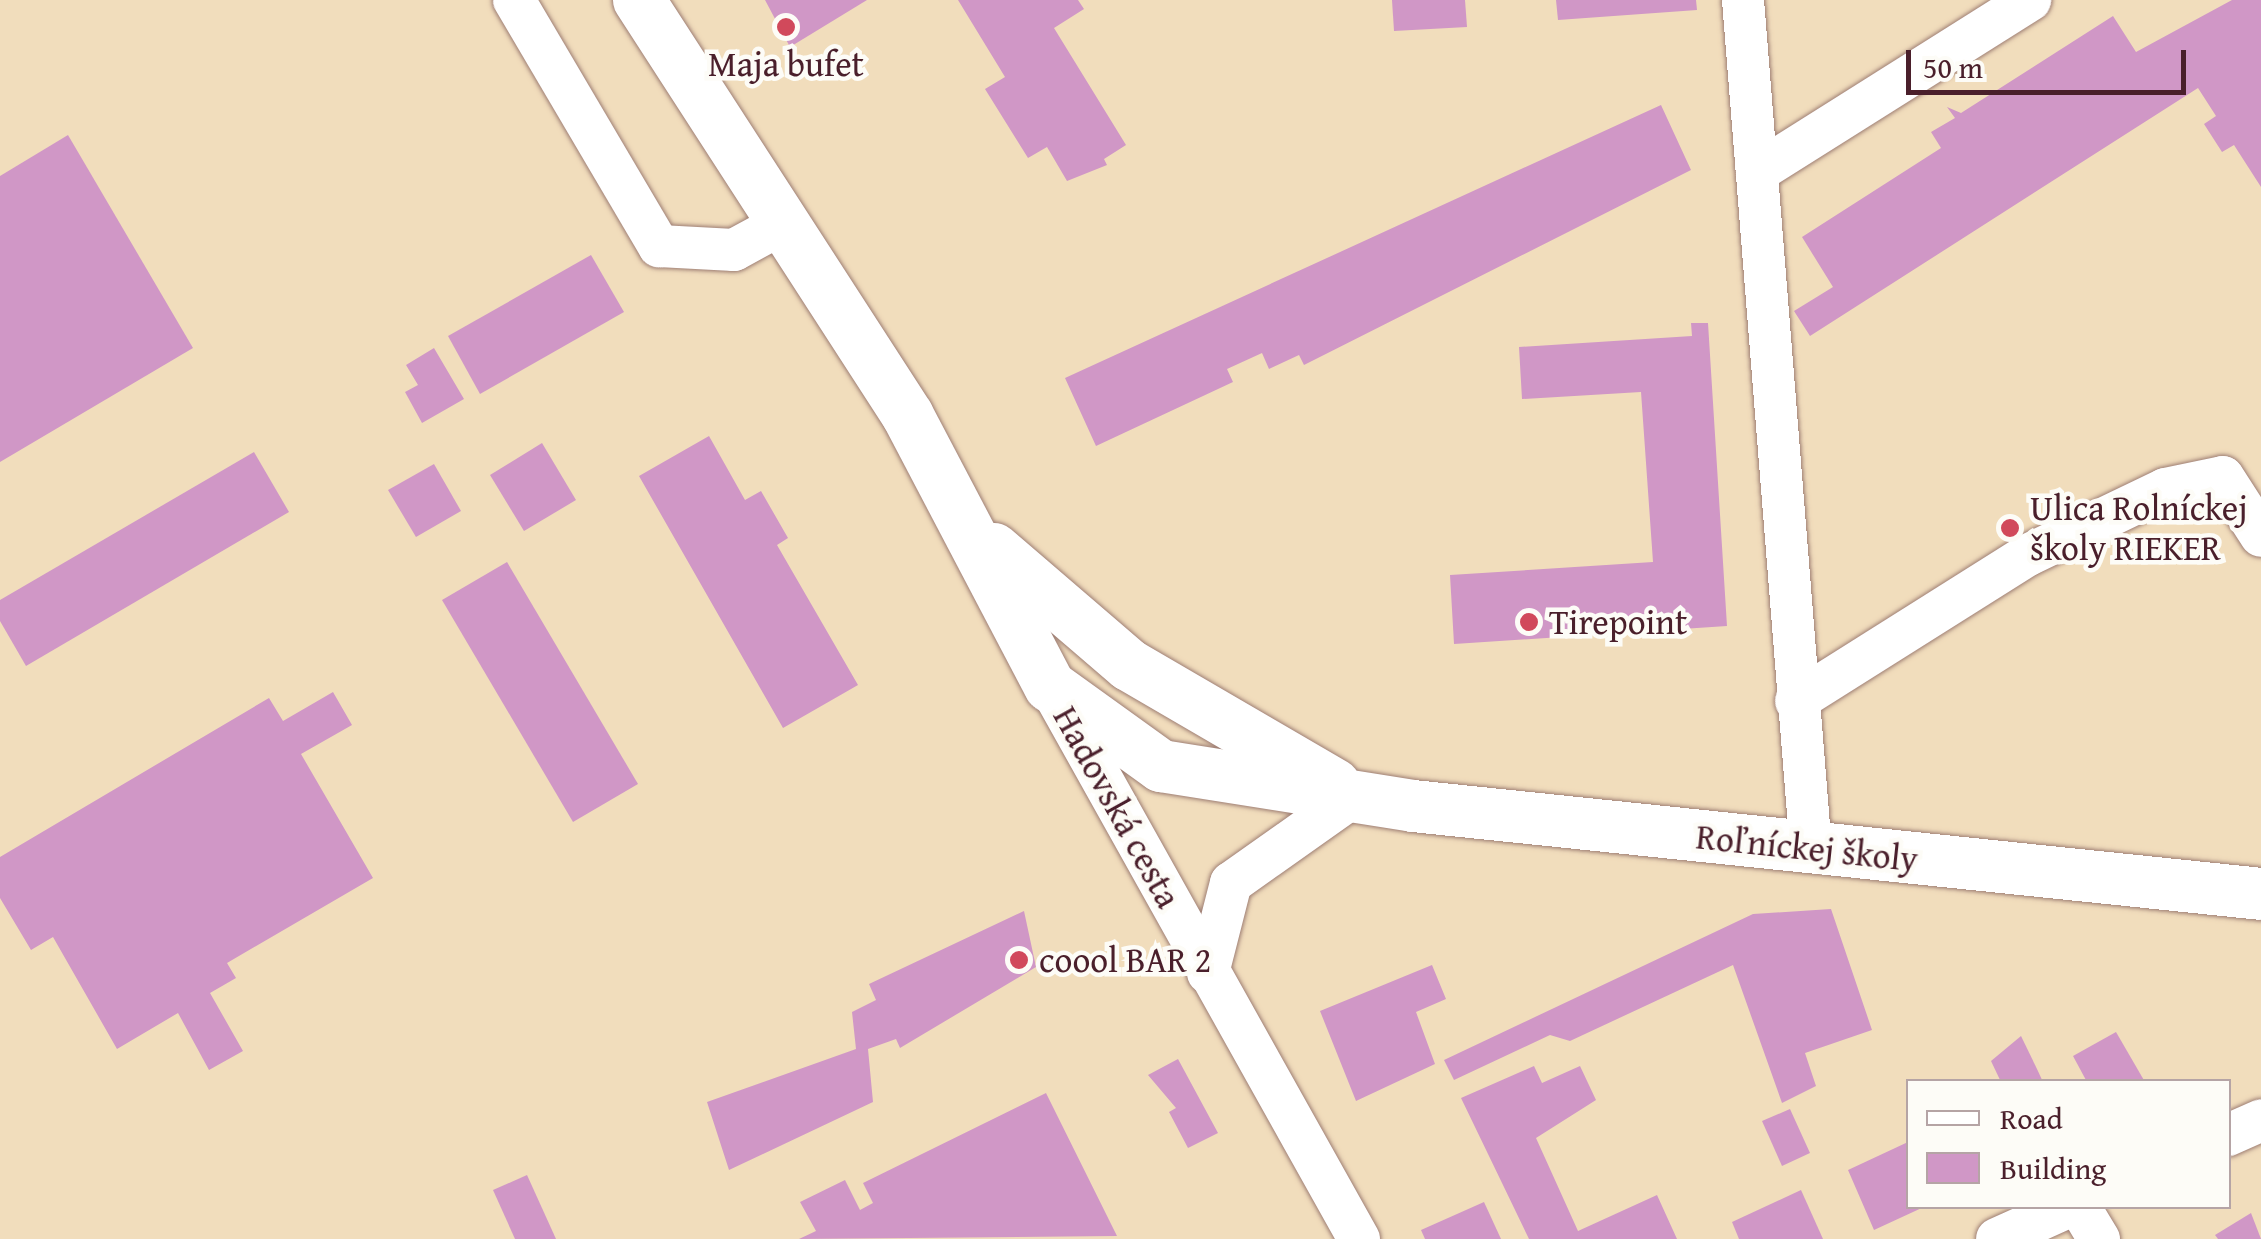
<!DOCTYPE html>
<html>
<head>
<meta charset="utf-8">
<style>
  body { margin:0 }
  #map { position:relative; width:2261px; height:1239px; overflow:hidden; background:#f1ddbc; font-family:"Gentium Book Plus",serif }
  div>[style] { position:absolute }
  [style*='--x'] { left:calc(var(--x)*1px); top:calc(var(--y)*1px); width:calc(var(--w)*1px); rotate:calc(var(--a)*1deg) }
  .building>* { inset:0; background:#d097c6 }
  .roads { filter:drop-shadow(0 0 2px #9e7e74) drop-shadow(0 0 2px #9e7e74) }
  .minor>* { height:42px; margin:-21px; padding:0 21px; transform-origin:21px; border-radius:21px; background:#fff }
  .major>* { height:52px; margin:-26px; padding:0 26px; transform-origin:26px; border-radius:26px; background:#fff }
  .dots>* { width:28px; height:28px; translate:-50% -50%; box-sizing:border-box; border:5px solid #fdfcf7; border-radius:50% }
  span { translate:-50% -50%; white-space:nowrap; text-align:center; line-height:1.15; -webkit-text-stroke:9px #fdfcf7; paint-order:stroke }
  .poi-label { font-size:35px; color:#4a1f2b }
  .left { translate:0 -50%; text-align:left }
  .street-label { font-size:35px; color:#4a1f2b }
  .legend { position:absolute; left:1906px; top:1079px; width:325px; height:130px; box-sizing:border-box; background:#fdfcf7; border:2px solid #b5a4a5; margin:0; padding:12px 18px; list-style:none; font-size:30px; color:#4a1f2b }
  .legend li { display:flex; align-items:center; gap:20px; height:50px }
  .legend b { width:50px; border:2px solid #b5a4a5 }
  .scale { position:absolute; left:1906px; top:50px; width:280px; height:45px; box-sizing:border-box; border:5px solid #4a1f2b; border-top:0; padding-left:12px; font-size:30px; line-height:35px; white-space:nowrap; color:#4a1f2b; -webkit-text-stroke:8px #fdfcf7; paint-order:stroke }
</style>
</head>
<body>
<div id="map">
  <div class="building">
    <div style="clip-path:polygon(765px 0,867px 0,790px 47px)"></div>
    <div style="clip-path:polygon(958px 0,1078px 0,1084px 9px,1054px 28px,1126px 145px,1104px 159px,1107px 165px,1067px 181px,1047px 147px,1028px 158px,985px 89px,1005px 77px)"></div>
    <div style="clip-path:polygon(1392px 0,1465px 0,1467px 27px,1394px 31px)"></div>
    <div style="clip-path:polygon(1556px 0,1696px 0,1697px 10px,1558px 20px)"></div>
    <div style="clip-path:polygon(2232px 0,2261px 0,2261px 187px,2234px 145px,2222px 152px,2204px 124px,2216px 116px,2198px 88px,1810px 336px,1794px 311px,1833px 287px,1802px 237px,1941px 148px,1931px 132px,1955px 118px,1947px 107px,1961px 113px,2113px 16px,2136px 52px)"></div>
    <div style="clip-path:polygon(1661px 105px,1691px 170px,1304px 365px,1299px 355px,1269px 369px,1262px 353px,1227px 369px,1233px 382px,1096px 446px,1065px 378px)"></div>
    <div style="clip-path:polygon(68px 135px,193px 348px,0 462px,0 176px)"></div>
    <div style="clip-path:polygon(591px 255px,624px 312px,480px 394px,448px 336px)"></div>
    <div style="clip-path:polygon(1691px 323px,1708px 323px,1727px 626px,1454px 644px,1450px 575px,1653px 562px,1641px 392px,1522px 399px,1519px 347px,1692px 336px)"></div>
    <div style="clip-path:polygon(434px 348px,464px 399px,422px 423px,405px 392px,418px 385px,406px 365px)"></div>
    <div style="clip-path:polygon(709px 436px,745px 500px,761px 491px,788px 538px,777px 545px,858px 685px,783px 728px,639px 476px)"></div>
    <div style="clip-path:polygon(542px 443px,576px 500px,524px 531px,490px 475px)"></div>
    <div style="clip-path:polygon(254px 452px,289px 512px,26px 666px,0 621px,0 600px)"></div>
    <div style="clip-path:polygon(434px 464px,461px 511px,416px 537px,388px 490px)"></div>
    <div style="clip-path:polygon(507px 562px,638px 784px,573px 822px,442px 600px)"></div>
    <div style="clip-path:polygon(333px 692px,352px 725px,301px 754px,373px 878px,227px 963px,236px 978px,210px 993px,243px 1051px,209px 1070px,178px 1013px,117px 1049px,53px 937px,31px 950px,0 898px,0 857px,269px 698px,283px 721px)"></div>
    <div style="clip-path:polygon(1831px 909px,1872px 1030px,1805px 1053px,1816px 1086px,1782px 1103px,1733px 965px,1570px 1041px,1550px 1035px,1454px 1080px,1444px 1060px,1753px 914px)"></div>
    <div style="clip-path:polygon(1024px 911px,1036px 967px,900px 1048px,896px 1039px,868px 1049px,873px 1102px,729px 1170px,707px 1102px,856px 1049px,852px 1012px,876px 1000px,869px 984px)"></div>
    <div style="clip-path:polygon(1432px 965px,1446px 999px,1416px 1012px,1435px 1064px,1356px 1101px,1320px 1011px)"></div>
    <div style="clip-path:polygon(2116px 1032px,2145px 1082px,2087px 1082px,2073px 1056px)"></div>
    <div style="clip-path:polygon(2021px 1036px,2037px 1069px,2043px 1082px,2001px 1082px,1991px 1061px)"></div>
    <div style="clip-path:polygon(1178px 1059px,1218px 1133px,1188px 1148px,1169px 1112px,1176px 1108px,1148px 1075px)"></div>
    <div style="clip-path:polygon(1534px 1066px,1542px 1083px,1580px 1066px,1596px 1100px,1536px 1138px,1578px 1231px,1657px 1195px,1677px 1239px,1529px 1239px,1461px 1098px)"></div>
    <div style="clip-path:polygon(1046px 1093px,1117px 1236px,799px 1239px,816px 1231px,800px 1202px,845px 1180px,860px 1210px,873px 1203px,863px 1183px)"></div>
    <div style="clip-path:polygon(1790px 1109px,1810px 1153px,1782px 1166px,1762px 1121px)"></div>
    <div style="clip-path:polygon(1908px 1142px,1908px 1206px,1926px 1206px,1874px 1230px,1848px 1170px)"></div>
    <div style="clip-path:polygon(527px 1175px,556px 1239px,515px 1239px,493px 1190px)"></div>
    <div style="clip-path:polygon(1801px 1190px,1823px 1239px,1739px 1239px,1732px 1222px)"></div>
    <div style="clip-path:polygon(1484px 1202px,1501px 1239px,1425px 1239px,1421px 1230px)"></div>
    <div style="clip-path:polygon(2251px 1213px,2261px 1239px,2218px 1239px,2215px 1235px)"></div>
  </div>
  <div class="roads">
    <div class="minor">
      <div style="--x:514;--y:0;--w:286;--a:59.5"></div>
      <div style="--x:659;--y:246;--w:75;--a:3.1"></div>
      <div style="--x:734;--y:250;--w:50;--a:-28.6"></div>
      <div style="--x:1743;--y:0;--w:853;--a:85.43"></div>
      <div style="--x:1757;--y:172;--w:323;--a:-32.2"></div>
      <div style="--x:1052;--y:690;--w:629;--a:60.79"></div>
      <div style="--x:1796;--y:701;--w:274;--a:-32.2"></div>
      <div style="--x:2028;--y:555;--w:152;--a:-25.7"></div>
      <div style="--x:2165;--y:489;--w:59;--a:-11.7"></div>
      <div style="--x:2223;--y:477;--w:70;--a:57.2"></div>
      <div style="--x:1208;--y:973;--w:93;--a:-75.7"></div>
      <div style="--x:1231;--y:883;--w:151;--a:-35.3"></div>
      <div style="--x:2228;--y:1135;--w:36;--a:-24"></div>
      <div style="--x:2079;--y:1206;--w:39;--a:59"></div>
      <div style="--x:1997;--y:1239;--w:80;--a:-24.3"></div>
    </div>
    <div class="major">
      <div style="--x:639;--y:0;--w:495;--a:57.1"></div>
      <div style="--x:908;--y:416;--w:305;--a:62.3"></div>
      <div style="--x:1050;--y:686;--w:137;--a:35.8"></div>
      <div style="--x:1161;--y:766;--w:255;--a:9"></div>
      <div style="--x:1413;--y:806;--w:853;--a:5.92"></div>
      <div style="--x:994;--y:549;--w:178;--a:40.7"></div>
      <div style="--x:1129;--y:665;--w:238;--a:30.2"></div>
    </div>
  </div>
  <div class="dots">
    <div style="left:786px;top:27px;background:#d1495b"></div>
    <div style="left:2010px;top:528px;background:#d1495b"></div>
    <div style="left:1529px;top:622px;background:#d1495b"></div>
    <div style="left:1019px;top:960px;background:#d1495b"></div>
  </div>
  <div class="poi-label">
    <span style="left:786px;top:64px">Maja bufet</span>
    <span class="left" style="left:2030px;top:528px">Ulica Rolníckej<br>školy RIEKER</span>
    <span class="left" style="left:1549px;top:622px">Tirepoint</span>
    <span class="left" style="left:1039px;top:960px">coool BAR 2</span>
  </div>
  <div class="street-label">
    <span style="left:1117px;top:807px;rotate:61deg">Hadovská cesta</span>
    <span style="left:1807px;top:848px;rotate:6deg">Roľníckej školy</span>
  </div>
  <ul class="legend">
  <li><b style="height:12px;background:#fff"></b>Road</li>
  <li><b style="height:28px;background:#d097c6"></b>Building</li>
  </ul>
  <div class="scale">50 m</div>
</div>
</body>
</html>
